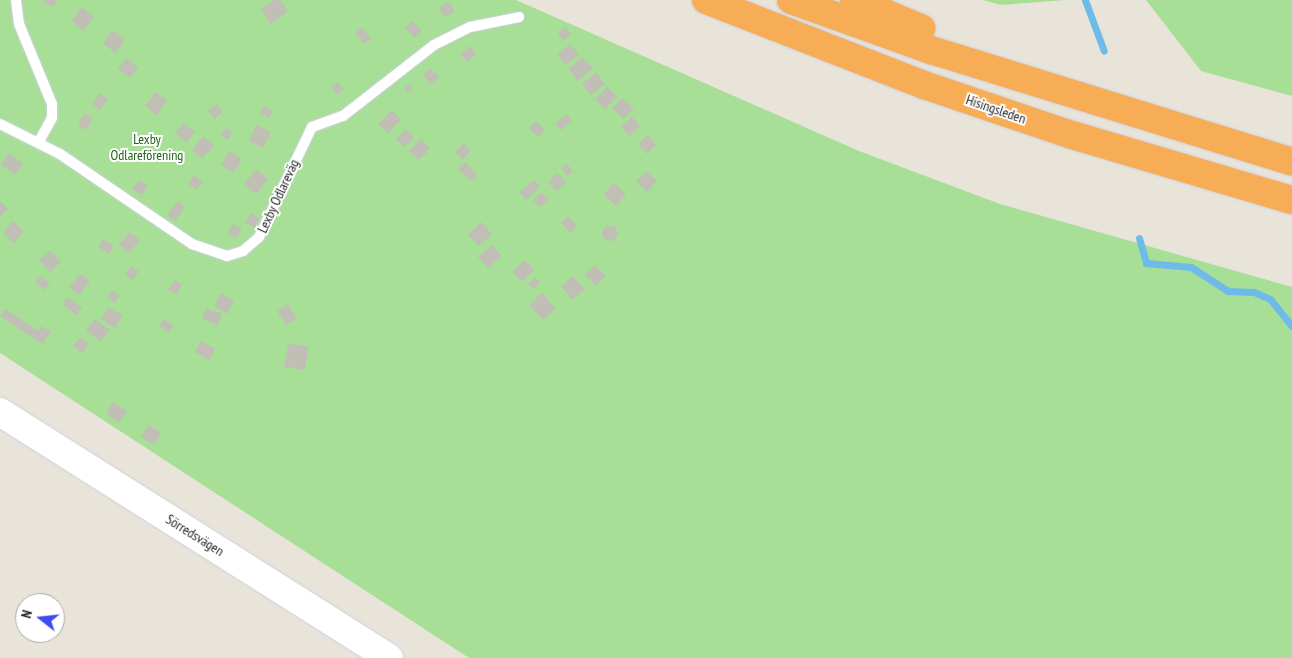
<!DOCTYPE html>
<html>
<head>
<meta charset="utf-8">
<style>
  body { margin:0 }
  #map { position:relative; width:1292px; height:658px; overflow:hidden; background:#e9e4d9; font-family:"PT Sans Narrow",sans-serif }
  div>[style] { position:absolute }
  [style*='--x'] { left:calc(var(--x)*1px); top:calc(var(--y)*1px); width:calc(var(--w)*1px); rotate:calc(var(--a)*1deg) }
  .green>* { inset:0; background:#a7df96 }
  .stream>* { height:7px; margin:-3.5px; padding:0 3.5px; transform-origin:3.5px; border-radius:3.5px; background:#6ebbe9 }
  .building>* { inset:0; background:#c1beb6 }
  .roads { filter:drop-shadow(0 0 1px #ced0e0) drop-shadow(0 0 1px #ced0e0) }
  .lane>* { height:10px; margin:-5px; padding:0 5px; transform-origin:5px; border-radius:5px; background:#fff }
  .secondary>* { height:28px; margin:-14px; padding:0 14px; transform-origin:14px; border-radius:14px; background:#fff }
  .highway>* { height:28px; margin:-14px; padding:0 14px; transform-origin:14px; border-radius:14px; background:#f7ad56 }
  span { translate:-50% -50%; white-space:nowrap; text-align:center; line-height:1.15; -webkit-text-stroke:4px #fff; paint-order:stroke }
  .street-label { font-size:14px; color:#272727 }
  .park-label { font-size:14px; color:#22601b }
  .north { position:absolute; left:15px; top:593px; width:50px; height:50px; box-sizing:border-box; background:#fff; border:1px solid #a9a9a9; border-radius:50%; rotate:286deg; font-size:14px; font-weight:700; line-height:20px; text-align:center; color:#272727 }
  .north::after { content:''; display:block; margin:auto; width:18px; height:22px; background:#3d4bf2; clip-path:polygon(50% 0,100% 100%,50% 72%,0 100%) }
</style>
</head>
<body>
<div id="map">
  <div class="green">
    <div style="clip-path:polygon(0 0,516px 0,859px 151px,1000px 204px,1292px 287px,1292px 658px,469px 658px,0 353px)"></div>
    <div style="clip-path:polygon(983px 0,1066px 0,1001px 5px)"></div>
    <div style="clip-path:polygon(1146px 0,1292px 0,1292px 96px,1201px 71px)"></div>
  </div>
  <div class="stream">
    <div style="--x:1085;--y:0;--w:54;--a:69.6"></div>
    <div style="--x:1139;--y:238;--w:26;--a:74"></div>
    <div style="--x:1146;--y:263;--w:45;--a:5.1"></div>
    <div style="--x:1191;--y:267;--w:44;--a:33"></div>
    <div style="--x:1228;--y:291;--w:26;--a:2"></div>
    <div style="--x:1254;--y:292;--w:17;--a:24"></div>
    <div style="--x:1270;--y:299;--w:35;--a:51"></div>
  </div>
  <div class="building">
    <div style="clip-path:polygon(43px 0,58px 0,52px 7px)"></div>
    <div style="clip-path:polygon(274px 0,280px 0,288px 11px,271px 24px,261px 10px)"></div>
    <div style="clip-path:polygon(449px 2px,455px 11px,445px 17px,439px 8px)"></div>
    <div style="clip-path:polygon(82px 7px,94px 17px,83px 31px,72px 21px)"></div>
    <div style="clip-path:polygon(413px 21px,422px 31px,414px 38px,405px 27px)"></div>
    <div style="clip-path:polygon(362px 27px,371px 39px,364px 44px,355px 33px)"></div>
    <div style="clip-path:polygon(566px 27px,571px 35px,563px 41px,558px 33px)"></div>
    <div style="clip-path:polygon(112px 30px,125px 40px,116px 53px,103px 44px)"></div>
    <div style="clip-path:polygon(570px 44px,579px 54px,566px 65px,557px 55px)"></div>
    <div style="clip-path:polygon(470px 46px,476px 54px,467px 62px,460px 54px)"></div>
    <div style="clip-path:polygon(582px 57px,593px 68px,578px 81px,569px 69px)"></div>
    <div style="clip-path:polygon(127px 58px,138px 68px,129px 78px,118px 68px)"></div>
    <div style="clip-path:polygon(430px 68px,439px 77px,431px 84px,423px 75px)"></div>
    <div style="clip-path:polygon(596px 72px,605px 84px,591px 95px,582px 84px)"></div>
    <div style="clip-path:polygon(338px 82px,344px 89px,337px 95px,331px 87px)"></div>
    <div style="clip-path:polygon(409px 84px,413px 89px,408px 93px,404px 88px)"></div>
    <div style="clip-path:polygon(607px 87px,617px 96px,605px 109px,595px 99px)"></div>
    <div style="clip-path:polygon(156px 92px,167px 100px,157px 115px,145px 106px)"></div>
    <div style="clip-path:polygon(100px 93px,108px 99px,100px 110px,92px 104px)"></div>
    <div style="clip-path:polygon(623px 98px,634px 109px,623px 119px,612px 108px)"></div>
    <div style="clip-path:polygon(217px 104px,223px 112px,214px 119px,208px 110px)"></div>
    <div style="clip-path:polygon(264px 106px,273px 111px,269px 118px,260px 113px)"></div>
    <div style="clip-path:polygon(392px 110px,401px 120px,388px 133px,378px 124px)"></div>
    <div style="clip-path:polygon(84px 113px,93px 118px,86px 130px,78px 126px)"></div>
    <div style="clip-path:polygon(567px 114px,572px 121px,561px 130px,555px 124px)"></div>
    <div style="clip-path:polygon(632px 117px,640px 126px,629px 136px,621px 127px)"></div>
    <div style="clip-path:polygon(536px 121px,545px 130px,538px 137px,529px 128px)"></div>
    <div style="clip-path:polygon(184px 123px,195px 132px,186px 143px,175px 133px)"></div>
    <div style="clip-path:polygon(256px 125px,271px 132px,263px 148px,249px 141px)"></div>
    <div style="clip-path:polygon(227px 128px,233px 133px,227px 140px,221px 134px)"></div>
    <div style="clip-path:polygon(406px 129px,414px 137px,405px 147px,396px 139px)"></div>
    <div style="clip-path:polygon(648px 135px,656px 145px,647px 154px,638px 144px)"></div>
    <div style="clip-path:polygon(203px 136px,214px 145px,202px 159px,192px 150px)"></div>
    <div style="clip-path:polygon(421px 139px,430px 149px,419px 160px,409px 151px)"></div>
    <div style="clip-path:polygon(464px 143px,471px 151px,463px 160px,455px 152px)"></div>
    <div style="clip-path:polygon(230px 151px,242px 159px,233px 173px,221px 165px)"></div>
    <div style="clip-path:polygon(9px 153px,23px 164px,15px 175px,1px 164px)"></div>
    <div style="clip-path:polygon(465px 162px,477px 175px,471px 181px,458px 169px)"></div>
    <div style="clip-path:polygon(566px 163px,573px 171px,568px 176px,561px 168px)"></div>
    <div style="clip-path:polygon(256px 169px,268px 179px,256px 194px,244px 184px)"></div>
    <div style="clip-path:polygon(646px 171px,657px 181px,647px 192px,636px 181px)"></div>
    <div style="clip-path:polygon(557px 173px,566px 182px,557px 191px,548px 183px)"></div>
    <div style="clip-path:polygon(194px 175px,203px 181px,196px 190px,188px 184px)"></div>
    <div style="clip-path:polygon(139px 180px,148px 186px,141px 195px,132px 189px)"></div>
    <div style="clip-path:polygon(534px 180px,540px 187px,526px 200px,519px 192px)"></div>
    <div style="clip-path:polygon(614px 183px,626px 194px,616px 206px,604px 195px)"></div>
    <div style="clip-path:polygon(541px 192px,549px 199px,540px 207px,533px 200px)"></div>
    <div style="clip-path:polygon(0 201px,8px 209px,0 217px)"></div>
    <div style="clip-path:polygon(178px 201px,185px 207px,175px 221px,167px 215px)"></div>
    <div style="clip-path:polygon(251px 213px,260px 219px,254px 228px,245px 222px)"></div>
    <div style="clip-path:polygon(568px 216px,577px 226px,570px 233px,561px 223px)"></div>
    <div style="clip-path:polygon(13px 221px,24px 232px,14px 243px,3px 233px)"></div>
    <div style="clip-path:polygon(481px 222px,492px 234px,479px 246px,468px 235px)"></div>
    <div style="clip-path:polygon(233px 224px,242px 229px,236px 238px,227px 233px)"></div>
    <div style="clip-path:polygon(607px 225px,616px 227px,618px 235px,613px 241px,605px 240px,602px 232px)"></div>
    <div style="clip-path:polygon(130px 232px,140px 240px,129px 253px,119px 245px)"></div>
    <div style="clip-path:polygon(103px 239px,114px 246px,109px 254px,98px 247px)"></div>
    <div style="clip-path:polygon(492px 245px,502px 256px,488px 268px,478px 257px)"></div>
    <div style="clip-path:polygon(50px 250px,61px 262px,50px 272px,39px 260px)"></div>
    <div style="clip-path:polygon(525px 260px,534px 270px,522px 282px,512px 271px)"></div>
    <div style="clip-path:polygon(595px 265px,606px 276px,596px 286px,585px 275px)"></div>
    <div style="clip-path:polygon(131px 266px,139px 271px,133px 280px,125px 275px)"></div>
    <div style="clip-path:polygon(80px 274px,90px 282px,79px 295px,69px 287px)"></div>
    <div style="clip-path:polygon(41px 276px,50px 284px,44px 290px,35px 282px)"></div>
    <div style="clip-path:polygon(573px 276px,585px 289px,572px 300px,561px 286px)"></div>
    <div style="clip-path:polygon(535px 277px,540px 283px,533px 289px,528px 284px)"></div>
    <div style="clip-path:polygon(175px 280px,182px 285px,176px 295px,168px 289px)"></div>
    <div style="clip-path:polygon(112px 290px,120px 296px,114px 303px,107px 297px)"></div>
    <div style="clip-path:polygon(221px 293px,234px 301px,227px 314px,214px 306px)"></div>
    <div style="clip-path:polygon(542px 293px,556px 309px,543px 320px,529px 305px)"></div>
    <div style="clip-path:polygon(68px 297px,82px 308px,76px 315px,62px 304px)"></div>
    <div style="clip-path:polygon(288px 304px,297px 318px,286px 325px,277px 311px)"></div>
    <div style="clip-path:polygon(109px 307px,123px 316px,115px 328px,101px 319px)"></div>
    <div style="clip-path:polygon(206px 308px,222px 314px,218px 325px,202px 319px)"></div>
    <div style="clip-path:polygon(5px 309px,38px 331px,41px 326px,51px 332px,42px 344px,0 316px)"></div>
    <div style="clip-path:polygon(95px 319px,110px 330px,100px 341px,86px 330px)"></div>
    <div style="clip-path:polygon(164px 319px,174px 326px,168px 333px,159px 326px)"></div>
    <div style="clip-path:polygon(80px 337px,89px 344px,82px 353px,73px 346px)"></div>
    <div style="clip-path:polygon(201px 341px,215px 349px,209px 360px,195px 352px)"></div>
    <div style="clip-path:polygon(288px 344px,308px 346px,305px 370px,284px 367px)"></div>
    <div style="clip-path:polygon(113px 402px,127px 411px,119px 423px,106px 414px)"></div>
    <div style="clip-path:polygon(148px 425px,161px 432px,154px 445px,141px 437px)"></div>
  </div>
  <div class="roads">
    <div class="lane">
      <div style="--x:16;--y:0;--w:24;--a:83"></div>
      <div style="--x:19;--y:24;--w:87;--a:67.6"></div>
      <div style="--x:52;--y:104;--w:14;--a:90"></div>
      <div style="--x:52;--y:118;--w:26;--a:119"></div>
      <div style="--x:0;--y:124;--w:67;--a:26.6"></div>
      <div style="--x:60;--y:154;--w:160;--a:34.3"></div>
      <div style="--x:192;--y:244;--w:37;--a:19"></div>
      <div style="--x:227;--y:256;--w:17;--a:-17"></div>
      <div style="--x:243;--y:251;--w:21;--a:-41"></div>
      <div style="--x:259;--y:237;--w:122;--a:-64.3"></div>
      <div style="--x:312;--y:127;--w:33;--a:-20"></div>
      <div style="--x:343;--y:116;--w:115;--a:-38"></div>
      <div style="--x:434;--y:45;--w:40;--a:-26.6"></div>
      <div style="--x:470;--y:27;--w:50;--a:-11.5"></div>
    </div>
    <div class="secondary">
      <div style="--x:0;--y:412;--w:460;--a:32.3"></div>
    </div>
    <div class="highway">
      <div style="--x:706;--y:0;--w:234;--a:21.3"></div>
      <div style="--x:924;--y:85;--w:156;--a:18.7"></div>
      <div style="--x:1072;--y:135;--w:229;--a:16.5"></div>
      <div style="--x:791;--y:0;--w:149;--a:19.7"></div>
      <div style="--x:931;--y:50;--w:378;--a:17.2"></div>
      <div style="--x:854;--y:0;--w:73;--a:22.7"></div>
    </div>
  </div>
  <div class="street-label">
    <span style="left:996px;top:109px;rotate:19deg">Hisingsleden</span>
    <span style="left:278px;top:196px;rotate:-65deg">Lexby Odlareväg</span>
    <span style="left:195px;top:535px;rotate:32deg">Sörredsvägen</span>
  </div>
  <div class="park-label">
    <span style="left:147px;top:147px">Lexby<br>Odlareförening</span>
  </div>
  <div class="north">N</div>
</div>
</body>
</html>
